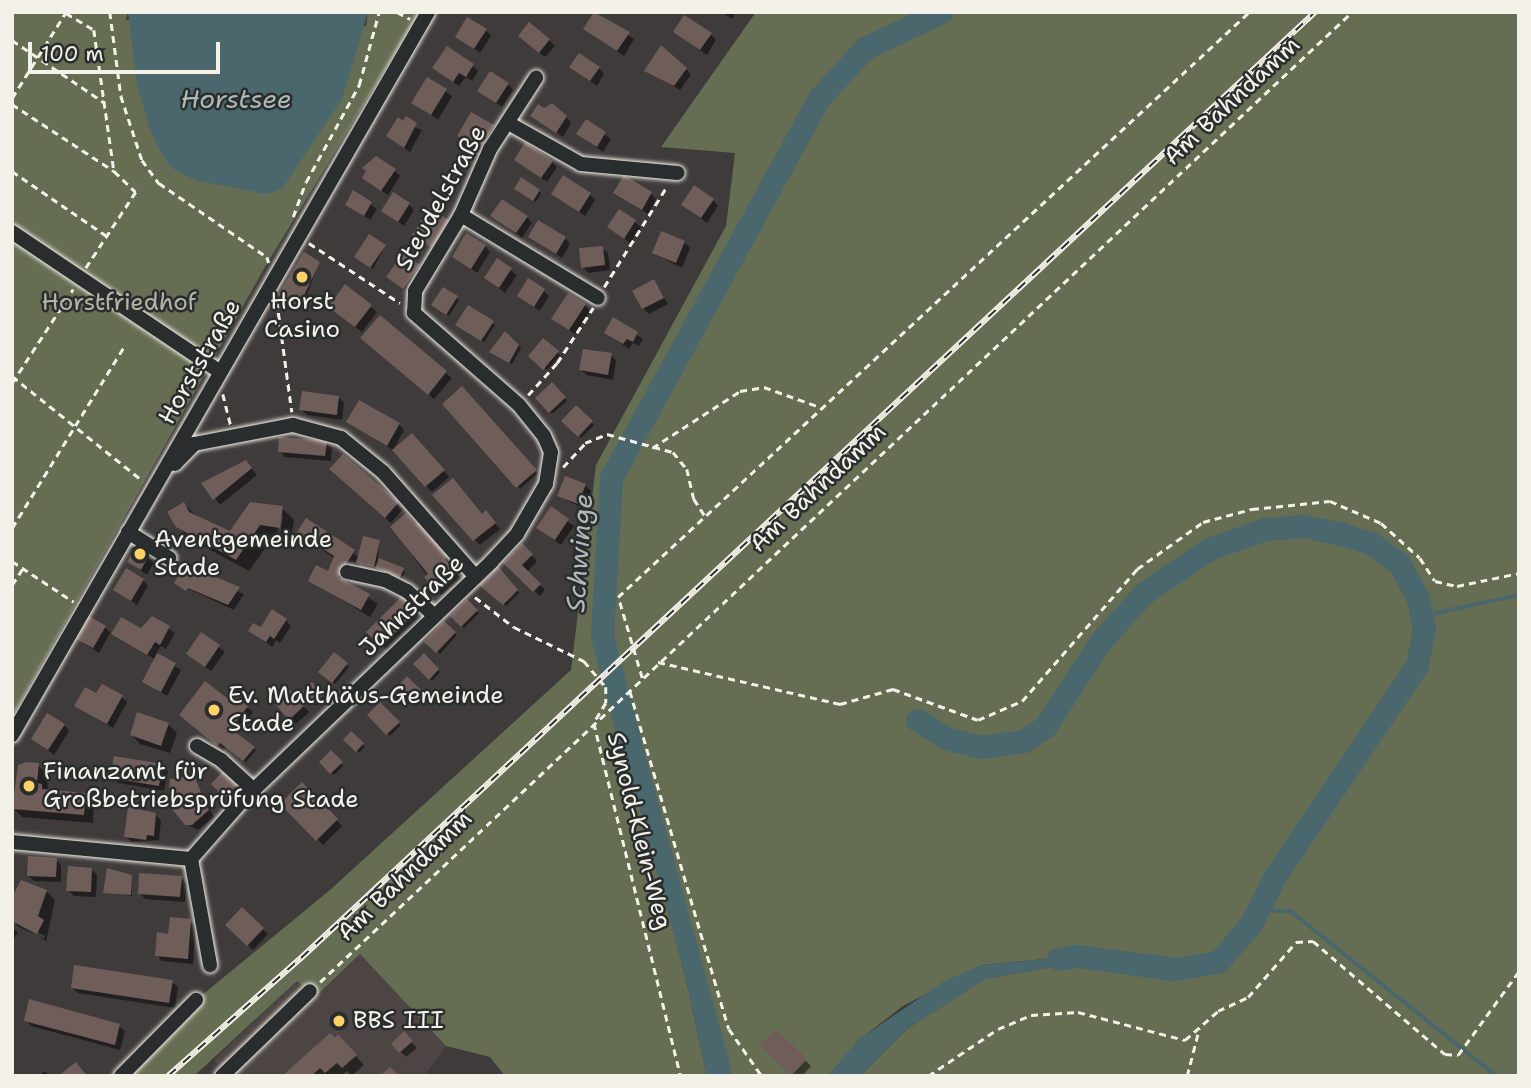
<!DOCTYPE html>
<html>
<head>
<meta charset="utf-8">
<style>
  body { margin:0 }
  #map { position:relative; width:1531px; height:1088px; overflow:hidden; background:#3f3b3b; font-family:"Shantell Sans",sans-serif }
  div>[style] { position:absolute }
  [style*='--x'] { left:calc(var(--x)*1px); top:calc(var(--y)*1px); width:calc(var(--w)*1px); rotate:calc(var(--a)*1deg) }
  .built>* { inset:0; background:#4d4544 }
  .green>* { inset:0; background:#656d53 }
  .water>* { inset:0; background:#4a676d }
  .shadow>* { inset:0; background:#0007 }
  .stream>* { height:3.5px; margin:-1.75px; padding:0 1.75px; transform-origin:1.75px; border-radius:1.75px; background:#4a676d }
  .river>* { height:23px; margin:-11.5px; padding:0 11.5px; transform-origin:11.5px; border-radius:11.5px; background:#4a676d }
  .building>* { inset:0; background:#6f5d5a }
  .path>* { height:2.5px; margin-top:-1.25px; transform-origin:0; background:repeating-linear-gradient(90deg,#f4f1e8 0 7px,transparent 0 12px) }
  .roads { filter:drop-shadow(0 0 2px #f4f1e8) drop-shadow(0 0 2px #f4f1e8) }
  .minor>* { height:14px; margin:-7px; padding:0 7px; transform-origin:7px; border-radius:7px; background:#2a2d2e }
  .rail>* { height:6px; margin-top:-3px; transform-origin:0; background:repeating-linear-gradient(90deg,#2a2d2e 0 10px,#f4f1e8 0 20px); box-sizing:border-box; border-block:2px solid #f4f1e8 }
  .dots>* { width:19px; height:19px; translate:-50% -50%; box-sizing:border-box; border:4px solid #2a2d2e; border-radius:50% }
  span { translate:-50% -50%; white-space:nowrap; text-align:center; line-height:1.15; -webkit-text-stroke:5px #2a2d2e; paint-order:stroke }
  .street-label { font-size:24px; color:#f4f1e8 }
  .poi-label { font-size:24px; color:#f4f1e8 }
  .left { translate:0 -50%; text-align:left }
  .park-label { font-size:24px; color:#b4b6a5 }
  .water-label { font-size:26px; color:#b0bab7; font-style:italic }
  .frame { position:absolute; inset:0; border:14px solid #f4f1e8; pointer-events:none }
  .scale { position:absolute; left:28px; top:42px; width:192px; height:32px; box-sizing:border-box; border:4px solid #f4f1e8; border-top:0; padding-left:9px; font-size:21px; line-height:24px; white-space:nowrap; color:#f4f1e8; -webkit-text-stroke:5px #2a2d2e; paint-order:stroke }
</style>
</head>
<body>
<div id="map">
  <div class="built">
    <div style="clip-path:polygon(360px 954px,446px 1046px,424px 1076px,230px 1076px,214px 1060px,297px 981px,316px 996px)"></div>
  </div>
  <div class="green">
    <div style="clip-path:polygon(12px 12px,128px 12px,126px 20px,366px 26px,368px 12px,419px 13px,265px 267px,12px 717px)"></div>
    <div style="clip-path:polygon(756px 12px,1519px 12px,1519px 1076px,860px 1076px,907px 1029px,984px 979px,1074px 963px,1159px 968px,1076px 956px,982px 965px,903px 1006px,859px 1040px,828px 1076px,732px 1076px,632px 707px,615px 715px,685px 975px,707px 1076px,505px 1076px,490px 1057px,446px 1046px,360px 954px,315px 997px,297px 981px,194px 1076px,121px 1076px,196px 1000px,330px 890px,571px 670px,596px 465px,726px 226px,735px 153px,661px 147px)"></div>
  </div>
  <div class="water">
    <div style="clip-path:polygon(128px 12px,368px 12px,342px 99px,282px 189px,266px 194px,195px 180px,170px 167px,151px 133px,137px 84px)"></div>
    <div style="clip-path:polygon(632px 706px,728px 1057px,732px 1076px,707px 1076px,685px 975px,614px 715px)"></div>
    <div style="clip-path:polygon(1076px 956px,1174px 969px,1074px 963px,985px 979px,907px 1029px,860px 1076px,828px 1076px,858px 1040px,943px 982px,982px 965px)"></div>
  </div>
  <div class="shadow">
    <div style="clip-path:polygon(596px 12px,634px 39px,624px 56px,585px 29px)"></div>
    <div style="clip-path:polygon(722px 12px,736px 12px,732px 19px)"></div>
    <div style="clip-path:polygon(486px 30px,491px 36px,480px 53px,457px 36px)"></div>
    <div style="clip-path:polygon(675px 32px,711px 34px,716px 40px,707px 55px)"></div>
    <div style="clip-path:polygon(549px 40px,555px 46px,545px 57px,525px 41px)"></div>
    <div style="clip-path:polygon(473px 66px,478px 71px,472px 81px,466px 77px,459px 86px,440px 73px)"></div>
    <div style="clip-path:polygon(571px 67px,599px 68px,604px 74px,597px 86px)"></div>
    <div style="clip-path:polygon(686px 69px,691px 75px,680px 90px,646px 70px)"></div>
    <div style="clip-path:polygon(428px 79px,452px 96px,438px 120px,413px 102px)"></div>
    <div style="clip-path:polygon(508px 84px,513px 90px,502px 107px,479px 91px)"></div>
    <div style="clip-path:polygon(533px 116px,566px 117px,571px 123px,563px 137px)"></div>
    <div style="clip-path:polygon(586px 121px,611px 139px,603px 152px,578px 134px)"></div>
    <div style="clip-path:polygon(404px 123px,422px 130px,410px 152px,388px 136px)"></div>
    <div style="clip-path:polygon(493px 126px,499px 132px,486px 153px,459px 136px)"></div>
    <div style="clip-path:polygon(516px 160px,552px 162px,557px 167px,547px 182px)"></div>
    <div style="clip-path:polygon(395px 171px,400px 176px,388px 195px,364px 178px)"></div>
    <div style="clip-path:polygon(518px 191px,539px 191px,541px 193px,536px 202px)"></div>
    <div style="clip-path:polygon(616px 192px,651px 194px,656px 199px,648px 214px)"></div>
    <div style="clip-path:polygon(353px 193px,377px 209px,370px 220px,347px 204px)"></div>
    <div style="clip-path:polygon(553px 194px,590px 194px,595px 200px,585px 216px)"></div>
    <div style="clip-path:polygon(713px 200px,718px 206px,707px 223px,683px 205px)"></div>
    <div style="clip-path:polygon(409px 204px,414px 210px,404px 226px,383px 211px)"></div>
    <div style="clip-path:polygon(620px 211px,641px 227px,630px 243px,609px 227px)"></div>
    <div style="clip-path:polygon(493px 216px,527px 217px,532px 223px,522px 238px)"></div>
    <div style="clip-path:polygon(448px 221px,453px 227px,438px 252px,414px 235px)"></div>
    <div style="clip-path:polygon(530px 237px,565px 238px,570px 244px,562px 258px)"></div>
    <div style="clip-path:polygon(684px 242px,690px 248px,682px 268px,654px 253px)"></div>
    <div style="clip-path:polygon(385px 246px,373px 269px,358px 259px)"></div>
    <div style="clip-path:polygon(485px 246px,490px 252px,477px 273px,454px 257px)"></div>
    <div style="clip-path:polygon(602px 248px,608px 253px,610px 270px,588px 273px,583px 267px)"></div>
    <div style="clip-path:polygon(498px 260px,517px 275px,505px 293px,486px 278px)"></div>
    <div style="clip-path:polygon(319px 263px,302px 307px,283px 297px)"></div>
    <div style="clip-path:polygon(418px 266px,406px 290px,391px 279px)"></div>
    <div style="clip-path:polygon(654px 281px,668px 304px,649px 314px,643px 308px)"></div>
    <div style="clip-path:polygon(346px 287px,377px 312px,362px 332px,336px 312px)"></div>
    <div style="clip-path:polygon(443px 289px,459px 300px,449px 316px,435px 307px)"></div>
    <div style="clip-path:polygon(544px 291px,549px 296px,540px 311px,519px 296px)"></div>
    <div style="clip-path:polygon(585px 305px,590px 311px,575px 334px,554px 319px)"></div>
    <div style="clip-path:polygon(468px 307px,495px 325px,484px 342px,460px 327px)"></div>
    <div style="clip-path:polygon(380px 317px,452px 378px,434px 399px,368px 343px)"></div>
    <div style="clip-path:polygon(613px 320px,643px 339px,639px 346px,633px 343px,629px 349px,606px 333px)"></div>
    <div style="clip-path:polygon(505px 333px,521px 348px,512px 364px,493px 354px)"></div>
    <div style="clip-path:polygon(543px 341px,560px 355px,547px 370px,530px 356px)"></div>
    <div style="clip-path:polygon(611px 355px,616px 361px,613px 380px,587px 375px,581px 370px)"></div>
    <div style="clip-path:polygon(552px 385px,567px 401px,552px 414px,537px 398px)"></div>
    <div style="clip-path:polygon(462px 388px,538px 473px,520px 489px,444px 404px)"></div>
    <div style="clip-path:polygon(338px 397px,344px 403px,342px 420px,307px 415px,301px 409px)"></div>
    <div style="clip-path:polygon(576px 408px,594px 425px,581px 438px,564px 421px)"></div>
    <div style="clip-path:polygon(348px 422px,399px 424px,404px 430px,393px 450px)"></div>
    <div style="clip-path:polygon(417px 440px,449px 477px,432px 492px,395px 450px)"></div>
    <div style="clip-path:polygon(326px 442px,332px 448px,331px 461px,285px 457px,280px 451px)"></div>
    <div style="clip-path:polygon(343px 456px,403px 509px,391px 523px,337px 475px)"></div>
    <div style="clip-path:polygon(246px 462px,257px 475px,220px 505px,204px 484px)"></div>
    <div style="clip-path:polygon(585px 485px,591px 491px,584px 509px,559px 496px)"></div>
    <div style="clip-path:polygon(435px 496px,491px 518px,500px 529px,480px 545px)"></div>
    <div style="clip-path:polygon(evenodd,184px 504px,196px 516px,231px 534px,282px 508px,294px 520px,291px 539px,273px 537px,249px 571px,190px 539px,177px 526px,184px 504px,280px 516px,283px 516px,280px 537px,277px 536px,280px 516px)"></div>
    <div style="clip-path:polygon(551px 509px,574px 526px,561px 545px,538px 528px)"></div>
    <div style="clip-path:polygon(306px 521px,359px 557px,379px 541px,378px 560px,405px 572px,402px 579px,360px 564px,348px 584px,378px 604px,370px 617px,310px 580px,329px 574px,335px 559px,299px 532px)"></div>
    <div style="clip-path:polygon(416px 526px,425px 528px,461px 579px,441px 595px,392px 527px)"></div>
    <div style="clip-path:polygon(138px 545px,157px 557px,147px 575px,129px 562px)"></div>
    <div style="clip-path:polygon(522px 546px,537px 561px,527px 572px,545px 590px,540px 596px,505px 563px)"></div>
    <div style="clip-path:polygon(498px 568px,519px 593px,506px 606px,481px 585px)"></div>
    <div style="clip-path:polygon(205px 579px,244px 594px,234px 610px,176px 583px)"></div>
    <div style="clip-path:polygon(143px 580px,148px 586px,137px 605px,115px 590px)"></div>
    <div style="clip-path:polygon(404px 597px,423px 616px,388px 651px,369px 632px)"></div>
    <div style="clip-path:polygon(467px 601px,479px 613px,464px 628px,453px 616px)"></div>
    <div style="clip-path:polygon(152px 618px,175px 633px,166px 649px,161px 646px,156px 654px,181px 670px,167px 696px,144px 681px,156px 660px,113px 633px,141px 630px)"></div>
    <div style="clip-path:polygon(286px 620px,291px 626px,280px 643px,276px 640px,272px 647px,250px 630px)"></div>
    <div style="clip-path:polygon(444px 623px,457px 635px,440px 654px,427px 641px)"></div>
    <div style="clip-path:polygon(105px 627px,110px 633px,99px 653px,76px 638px)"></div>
    <div style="clip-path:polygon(202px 635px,225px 652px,211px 671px,194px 659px)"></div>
    <div style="clip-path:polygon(334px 655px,349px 667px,335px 684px,320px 672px)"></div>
    <div style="clip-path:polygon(424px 656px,440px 672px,432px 681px,416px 664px)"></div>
    <div style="clip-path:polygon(407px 679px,425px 696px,416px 705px,398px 688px)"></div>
    <div style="clip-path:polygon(312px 685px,325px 698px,316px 706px,303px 693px)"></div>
    <div style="clip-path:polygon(290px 692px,309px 712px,296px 724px,277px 705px)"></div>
    <div style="clip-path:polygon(97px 695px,121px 697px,127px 702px,113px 728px,76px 705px)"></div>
    <div style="clip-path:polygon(236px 698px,253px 712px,236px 735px,256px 750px,246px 762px,226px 747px,223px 751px,187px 720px,232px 704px)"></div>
    <div style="clip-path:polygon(380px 705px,401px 725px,390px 736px,369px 715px)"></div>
    <div style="clip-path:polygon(168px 724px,177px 733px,170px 753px,140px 744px,132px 735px)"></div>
    <div style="clip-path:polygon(64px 725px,69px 731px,54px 755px,33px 739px)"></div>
    <div style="clip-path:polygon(351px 734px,365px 747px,359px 753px,346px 739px)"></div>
    <div style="clip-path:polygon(331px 753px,343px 766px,334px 775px,321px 762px)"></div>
    <div style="clip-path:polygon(38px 765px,47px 774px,48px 791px,85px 795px,94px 804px,93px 823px,22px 817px,13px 808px)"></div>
    <div style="clip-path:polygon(162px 765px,168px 771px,164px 791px,118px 783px,112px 778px)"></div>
    <div style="clip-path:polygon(228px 769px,247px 787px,232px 802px,213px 784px)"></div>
    <div style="clip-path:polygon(194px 778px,214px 817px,198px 830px,186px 824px)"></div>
    <div style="clip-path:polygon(302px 784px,342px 826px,323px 845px,282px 804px)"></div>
    <div style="clip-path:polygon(156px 815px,161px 820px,159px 840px,132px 842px,126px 837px)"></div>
    <div style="clip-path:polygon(56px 860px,61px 865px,61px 882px,34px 881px,28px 875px)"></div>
    <div style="clip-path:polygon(91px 869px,97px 875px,96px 897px,74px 896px,68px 890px)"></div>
    <div style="clip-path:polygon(131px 876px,132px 896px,105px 892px)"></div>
    <div style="clip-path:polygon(181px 878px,187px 884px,185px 902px,145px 899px,140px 893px)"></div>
    <div style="clip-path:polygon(evenodd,46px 891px,55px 900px,46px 941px,12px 921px,46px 891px,17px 922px,45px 936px,44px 939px,17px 926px,17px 922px)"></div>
    <div style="clip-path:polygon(242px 909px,268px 934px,253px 950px,227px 925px)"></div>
    <div style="clip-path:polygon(190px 921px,196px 926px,193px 964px,162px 961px,157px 955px)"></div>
    <div style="clip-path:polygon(12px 928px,18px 932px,12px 942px)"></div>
    <div style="clip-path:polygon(172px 982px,178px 987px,175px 1008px,78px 993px,72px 988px)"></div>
    <div style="clip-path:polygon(26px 1020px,119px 1026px,125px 1031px,120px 1050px,31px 1026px)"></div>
    <div style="clip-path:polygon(776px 1032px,811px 1066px,802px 1076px,794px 1076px,763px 1045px)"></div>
    <div style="clip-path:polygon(404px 1034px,417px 1048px,406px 1057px,393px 1044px)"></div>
    <div style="clip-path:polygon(335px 1040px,347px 1046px,364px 1065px,352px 1076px,347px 1071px,341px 1076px,285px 1076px)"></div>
    <div style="clip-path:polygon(43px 1071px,53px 1076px,41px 1076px)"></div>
  </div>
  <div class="stream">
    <div style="--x:1422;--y:616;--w:99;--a:-12.2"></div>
    <div style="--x:1258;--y:910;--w:33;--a:2"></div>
    <div style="--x:1291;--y:911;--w:264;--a:38.7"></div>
  </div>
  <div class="river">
    <div style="--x:917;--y:720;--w:37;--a:31"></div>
    <div style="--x:949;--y:739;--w:33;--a:14"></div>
    <div style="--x:981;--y:747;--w:43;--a:-7.9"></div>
    <div style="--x:1024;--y:741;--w:25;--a:-34"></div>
    <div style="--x:1045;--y:727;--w:101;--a:-57.1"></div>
    <div style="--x:1100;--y:642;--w:66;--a:-48.1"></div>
    <div style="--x:1144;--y:593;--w:78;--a:-34.1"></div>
    <div style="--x:1209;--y:549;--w:59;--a:-19.7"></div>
    <div style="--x:1265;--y:529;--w:39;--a:-4"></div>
    <div style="--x:1304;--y:526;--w:38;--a:12"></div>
    <div style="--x:1341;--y:534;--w:31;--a:17"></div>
    <div style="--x:1371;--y:543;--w:34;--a:36"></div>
    <div style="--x:1399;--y:563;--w:40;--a:62"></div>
    <div style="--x:1418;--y:598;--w:32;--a:79"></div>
    <div style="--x:1424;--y:629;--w:37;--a:101"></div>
    <div style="--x:1417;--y:665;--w:257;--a:123.9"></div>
    <div style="--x:1274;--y:878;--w:51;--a:116.6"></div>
    <div style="--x:1251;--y:924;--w:50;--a:131"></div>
    <div style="--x:1218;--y:962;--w:45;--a:171"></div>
    <div style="--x:1174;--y:969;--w:99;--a:-172.4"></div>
    <div style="--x:1076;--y:956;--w:18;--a:171"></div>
    <div style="--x:630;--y:743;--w:111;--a:-104.7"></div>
    <div style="--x:602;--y:636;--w:158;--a:-86.7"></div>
    <div style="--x:611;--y:478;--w:433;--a:-61.3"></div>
    <div style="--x:819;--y:98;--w:68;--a:-47.4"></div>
    <div style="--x:865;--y:48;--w:84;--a:-25.3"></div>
  </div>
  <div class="building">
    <div style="clip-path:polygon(594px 12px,630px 32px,617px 51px,583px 29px)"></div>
    <div style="clip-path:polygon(684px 15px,712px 33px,700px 50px,673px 32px)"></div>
    <div style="clip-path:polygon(467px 17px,487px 29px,474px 49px,455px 37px)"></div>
    <div style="clip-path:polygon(529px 22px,550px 39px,539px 53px,518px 36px)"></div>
    <div style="clip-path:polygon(661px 45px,687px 68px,674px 86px,644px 71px)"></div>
    <div style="clip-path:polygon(447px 46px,474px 64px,466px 77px,459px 73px,453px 82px,432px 68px)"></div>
    <div style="clip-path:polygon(579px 53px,600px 67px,590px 81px,569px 67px)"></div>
    <div style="clip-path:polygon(490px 71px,509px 83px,496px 103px,477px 91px)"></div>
    <div style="clip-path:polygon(427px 77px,447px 89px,431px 115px,411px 103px)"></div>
    <div style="clip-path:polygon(552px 103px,567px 116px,556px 133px,530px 116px,538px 104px,544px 108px)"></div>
    <div style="clip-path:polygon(471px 112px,494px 125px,480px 149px,457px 136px)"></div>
    <div style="clip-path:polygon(406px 116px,417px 123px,404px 148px,386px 136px,398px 117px,403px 121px)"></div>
    <div style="clip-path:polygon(586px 119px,606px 132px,597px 147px,576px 134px)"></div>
    <div style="clip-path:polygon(525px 142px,553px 161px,541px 178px,514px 160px)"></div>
    <div style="clip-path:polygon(376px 156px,396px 169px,381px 191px,362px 178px,366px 171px,362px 168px)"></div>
    <div style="clip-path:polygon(563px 175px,591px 193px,579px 212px,551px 194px)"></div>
    <div style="clip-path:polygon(624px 175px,652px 192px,642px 210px,613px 193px)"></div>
    <div style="clip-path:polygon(521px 177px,540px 190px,533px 201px,514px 189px)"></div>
    <div style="clip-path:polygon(694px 185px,714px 199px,701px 218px,681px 205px)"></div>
    <div style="clip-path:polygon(353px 190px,372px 202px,364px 216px,345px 205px)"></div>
    <div style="clip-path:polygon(393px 192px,410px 203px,398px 222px,381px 211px)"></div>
    <div style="clip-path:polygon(502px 199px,528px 216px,516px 233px,490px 216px)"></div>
    <div style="clip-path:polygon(429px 208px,449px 220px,432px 248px,412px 235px)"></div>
    <div style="clip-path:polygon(619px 209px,636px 220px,624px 239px,607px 227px)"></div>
    <div style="clip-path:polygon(538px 220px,566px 237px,556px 254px,528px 237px)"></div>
    <div style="clip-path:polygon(661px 231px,685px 241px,676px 263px,652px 253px)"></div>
    <div style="clip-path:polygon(466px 233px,486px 245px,471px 269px,452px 257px)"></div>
    <div style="clip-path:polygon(369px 234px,386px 245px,370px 268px,354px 257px)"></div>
    <div style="clip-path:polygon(603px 246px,605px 265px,581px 268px,579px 248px)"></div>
    <div style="clip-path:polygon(304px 252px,320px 262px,299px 306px,278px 295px)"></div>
    <div style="clip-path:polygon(403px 253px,420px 265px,403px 289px,386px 277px)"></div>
    <div style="clip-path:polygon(497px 258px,512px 268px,499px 288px,484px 278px)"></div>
    <div style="clip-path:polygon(528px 278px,545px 289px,534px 307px,517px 296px)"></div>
    <div style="clip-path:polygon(654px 279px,664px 298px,642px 309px,632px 291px)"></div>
    <div style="clip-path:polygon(345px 284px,372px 305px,355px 327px,328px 307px)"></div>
    <div style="clip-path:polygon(443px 287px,458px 296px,446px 315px,431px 305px)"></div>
    <div style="clip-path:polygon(568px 293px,586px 304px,569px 330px,551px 319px)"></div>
    <div style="clip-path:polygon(468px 305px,494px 321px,481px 341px,455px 325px)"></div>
    <div style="clip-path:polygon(380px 315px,447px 371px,428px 395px,360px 338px)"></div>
    <div style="clip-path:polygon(613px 317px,638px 332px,633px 342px,627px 339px,623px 344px,604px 333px)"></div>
    <div style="clip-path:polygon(505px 331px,519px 345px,509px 363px,489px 352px)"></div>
    <div style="clip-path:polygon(543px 338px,559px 351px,543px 370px,528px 356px)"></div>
    <div style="clip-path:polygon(583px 349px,612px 353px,608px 375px,579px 370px)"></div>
    <div style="clip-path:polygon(552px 382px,566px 397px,549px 413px,535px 398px)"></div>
    <div style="clip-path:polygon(462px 386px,537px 470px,516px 488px,442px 404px)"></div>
    <div style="clip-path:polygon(302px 391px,339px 396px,337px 415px,299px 410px)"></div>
    <div style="clip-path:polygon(359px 400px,400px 423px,387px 446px,346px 422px)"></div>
    <div style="clip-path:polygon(576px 405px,593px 421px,578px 437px,561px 421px)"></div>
    <div style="clip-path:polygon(412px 433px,445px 470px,425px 487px,392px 450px)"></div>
    <div style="clip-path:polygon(279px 437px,327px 441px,325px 456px,278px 452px)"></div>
    <div style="clip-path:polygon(343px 454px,399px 502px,385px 518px,329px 469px)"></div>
    <div style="clip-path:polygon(246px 460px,252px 468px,213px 500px,201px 483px)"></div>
    <div style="clip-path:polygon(565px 476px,586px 484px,578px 504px,557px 496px)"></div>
    <div style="clip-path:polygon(453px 478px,482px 514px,486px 510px,496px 523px,473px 541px,432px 495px)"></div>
    <div style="clip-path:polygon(184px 502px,189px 512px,230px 531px,250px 502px,283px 506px,280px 528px,260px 525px,236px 560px,176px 527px,167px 512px)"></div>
    <div style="clip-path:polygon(551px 506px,569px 519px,555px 540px,536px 528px)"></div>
    <div style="clip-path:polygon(406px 513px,415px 524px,420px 520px,449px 556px,445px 559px,456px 573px,435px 591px,424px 577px,428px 574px,390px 527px)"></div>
    <div style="clip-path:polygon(306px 518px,355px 550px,338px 577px,370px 594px,361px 610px,308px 581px,316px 565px,328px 571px,334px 556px,297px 532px)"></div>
    <div style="clip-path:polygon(363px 536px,380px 540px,374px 567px,356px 563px)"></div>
    <div style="clip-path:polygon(138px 542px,152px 550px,141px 570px,127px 562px)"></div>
    <div style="clip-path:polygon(522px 543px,533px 554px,522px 565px,541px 584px,533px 592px,503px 563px)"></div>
    <div style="clip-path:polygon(379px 558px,404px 568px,400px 578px,375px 568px)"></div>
    <div style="clip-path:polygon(498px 566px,518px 590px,503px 605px,479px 585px)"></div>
    <div style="clip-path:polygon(184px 567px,204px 577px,206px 573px,240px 587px,228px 605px,188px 588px,186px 591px,174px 583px)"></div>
    <div style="clip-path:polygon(126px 568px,144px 579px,131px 601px,113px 590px)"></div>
    <div style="clip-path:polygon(404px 594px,419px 609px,381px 647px,366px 632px)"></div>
    <div style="clip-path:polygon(467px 599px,478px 610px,461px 627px,450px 616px)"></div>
    <div style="clip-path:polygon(272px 609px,287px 619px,274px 639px,270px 636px,266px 642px,248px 631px,253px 623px,261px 627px)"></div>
    <div style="clip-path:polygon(87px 615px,106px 626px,93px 648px,74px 638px)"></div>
    <div style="clip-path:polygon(152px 616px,170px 626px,160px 645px,155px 642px,147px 655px,111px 634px,121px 617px,141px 628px)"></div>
    <div style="clip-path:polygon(444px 621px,456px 632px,436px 653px,424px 642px)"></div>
    <div style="clip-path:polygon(201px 632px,220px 645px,205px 667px,186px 654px)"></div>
    <div style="clip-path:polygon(334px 652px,348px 663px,332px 683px,318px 672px)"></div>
    <div style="clip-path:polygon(157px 653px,176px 663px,161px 692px,142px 682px)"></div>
    <div style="clip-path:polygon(424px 653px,439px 669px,429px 680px,413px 664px)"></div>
    <div style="clip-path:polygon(407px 676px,424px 693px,412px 704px,396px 688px)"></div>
    <div style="clip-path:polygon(205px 681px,231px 701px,236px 695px,249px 705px,231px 729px,255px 747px,243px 761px,220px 743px,217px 746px,179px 715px)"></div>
    <div style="clip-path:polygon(312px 682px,324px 695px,313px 705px,301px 693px)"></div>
    <div style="clip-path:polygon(102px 684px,123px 695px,107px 724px,74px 706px,85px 687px,96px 693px)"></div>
    <div style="clip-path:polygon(290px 690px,305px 705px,289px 720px,275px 704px)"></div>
    <div style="clip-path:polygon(380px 702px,400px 722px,386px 735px,367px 715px)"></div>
    <div style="clip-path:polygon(137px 712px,169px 723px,161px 746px,130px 735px)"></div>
    <div style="clip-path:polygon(47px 713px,65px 724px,48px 750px,31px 739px)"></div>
    <div style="clip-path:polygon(351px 731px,364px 743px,356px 752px,343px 740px)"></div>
    <div style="clip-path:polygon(331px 750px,343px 762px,330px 774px,319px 762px)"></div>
    <div style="clip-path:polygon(114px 756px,163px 764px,159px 786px,110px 778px)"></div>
    <div style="clip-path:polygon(26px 762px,39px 763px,37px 783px,42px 784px,42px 789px,86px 793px,84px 815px,12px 809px,18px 765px)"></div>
    <div style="clip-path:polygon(228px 766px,242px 780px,225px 798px,211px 784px)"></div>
    <div style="clip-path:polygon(194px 776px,209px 810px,192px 825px,185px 825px,168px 804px,170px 779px)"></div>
    <div style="clip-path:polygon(302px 782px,338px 819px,316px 841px,280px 804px)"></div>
    <div style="clip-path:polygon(128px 807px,156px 813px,154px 836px,147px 835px,146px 840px,124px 837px)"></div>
    <div style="clip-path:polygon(28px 856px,57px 858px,56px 877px,27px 876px)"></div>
    <div style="clip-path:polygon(68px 866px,92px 868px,91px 892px,66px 891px)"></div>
    <div style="clip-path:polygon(107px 868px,132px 875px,131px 895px,103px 893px)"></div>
    <div style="clip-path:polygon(139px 873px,182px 876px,180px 897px,138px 894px)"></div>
    <div style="clip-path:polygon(21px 880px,47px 890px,38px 916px,44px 920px,37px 934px,12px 921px,12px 897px)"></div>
    <div style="clip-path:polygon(242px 907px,264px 928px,247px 946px,225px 925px)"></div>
    <div style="clip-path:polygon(170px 917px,191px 919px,188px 959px,155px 956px,157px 932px,168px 934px)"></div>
    <div style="clip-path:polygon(74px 965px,173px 980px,169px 1003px,71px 988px)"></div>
    <div style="clip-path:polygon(29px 999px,120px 1024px,115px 1045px,24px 1021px)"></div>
    <div style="clip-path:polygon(776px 1029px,807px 1059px,791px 1076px,760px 1045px)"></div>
    <div style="clip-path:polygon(404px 1031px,413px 1041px,399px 1053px,391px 1044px)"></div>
    <div style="clip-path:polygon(330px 1033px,335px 1038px,338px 1034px,357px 1055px,342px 1068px,337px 1063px,325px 1073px,320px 1068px,311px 1076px,282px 1076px)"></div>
    <div style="clip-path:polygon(76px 1062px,87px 1076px,58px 1076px)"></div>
    <div style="clip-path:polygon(390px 1067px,399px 1076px,380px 1076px)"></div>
  </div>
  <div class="path">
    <div style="--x:110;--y:12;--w:85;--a:82.5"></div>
    <div style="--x:121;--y:96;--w:67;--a:71.8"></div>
    <div style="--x:142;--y:160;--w:29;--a:54"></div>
    <div style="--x:159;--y:183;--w:131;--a:34.4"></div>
    <div style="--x:267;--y:257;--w:6;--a:72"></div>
    <div style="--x:397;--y:12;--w:15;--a:28"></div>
    <div style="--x:66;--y:13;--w:33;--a:31"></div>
    <div style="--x:94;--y:30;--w:142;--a:81.9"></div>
    <div style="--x:114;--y:171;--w:30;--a:44"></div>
    <div style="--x:136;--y:192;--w:91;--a:123.3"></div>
    <div style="--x:12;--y:40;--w:112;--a:34.1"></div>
    <div style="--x:12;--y:98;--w:102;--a:-57.9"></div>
    <div style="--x:12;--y:104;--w:122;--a:33.3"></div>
    <div style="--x:12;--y:171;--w:115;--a:34.4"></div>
    <div style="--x:293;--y:217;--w:37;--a:-70"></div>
    <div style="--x:306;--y:182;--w:111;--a:-61.3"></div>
    <div style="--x:359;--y:85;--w:76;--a:-74.7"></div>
    <div style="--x:309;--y:243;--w:109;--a:33.4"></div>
    <div style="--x:604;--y:287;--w:119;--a:-58"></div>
    <div style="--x:277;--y:301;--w:112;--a:82.3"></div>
    <div style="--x:12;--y:376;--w:168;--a:38.7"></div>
    <div style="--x:12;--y:383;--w:112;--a:-57"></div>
    <div style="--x:223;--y:394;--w:32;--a:76"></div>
    <div style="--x:528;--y:395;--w:43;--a:-47.8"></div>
    <div style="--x:557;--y:363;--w:66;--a:-56.8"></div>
    <div style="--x:652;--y:448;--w:105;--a:-32.9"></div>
    <div style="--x:740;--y:391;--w:24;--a:-9"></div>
    <div style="--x:764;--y:387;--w:59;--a:19.7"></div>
    <div style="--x:563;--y:467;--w:33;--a:-47"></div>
    <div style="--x:585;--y:443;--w:24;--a:-22"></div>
    <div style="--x:607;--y:434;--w:68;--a:15.3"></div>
    <div style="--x:673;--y:452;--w:22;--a:51"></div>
    <div style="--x:687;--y:469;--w:31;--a:77"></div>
    <div style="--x:694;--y:499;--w:20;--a:57"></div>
    <div style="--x:12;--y:528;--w:215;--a:-58.3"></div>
    <div style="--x:12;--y:561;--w:74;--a:33.5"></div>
    <div style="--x:12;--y:585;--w:20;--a:-57"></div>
    <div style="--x:475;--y:597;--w:49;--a:37.6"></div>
    <div style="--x:514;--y:627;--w:78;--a:25.9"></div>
    <div style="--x:584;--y:661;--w:34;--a:50"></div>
    <div style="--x:606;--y:687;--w:16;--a:90"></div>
    <div style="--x:606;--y:703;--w:23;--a:121"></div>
    <div style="--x:594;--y:723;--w:364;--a:76.2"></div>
    <div style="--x:658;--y:662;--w:187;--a:13"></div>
    <div style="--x:840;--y:704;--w:55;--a:-15.8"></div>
    <div style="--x:893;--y:689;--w:90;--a:20"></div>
    <div style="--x:978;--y:720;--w:48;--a:-23.4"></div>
    <div style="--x:1022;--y:701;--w:175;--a:-48.9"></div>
    <div style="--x:1137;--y:569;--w:81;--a:-35.5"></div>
    <div style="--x:1203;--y:522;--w:51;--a:-14.9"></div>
    <div style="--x:1252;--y:509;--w:78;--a:-5.9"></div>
    <div style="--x:1330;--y:501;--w:56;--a:23.3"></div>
    <div style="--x:1381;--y:523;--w:52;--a:41.9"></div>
    <div style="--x:1420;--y:558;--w:27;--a:57"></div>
    <div style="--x:1435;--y:581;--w:23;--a:13"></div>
    <div style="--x:1457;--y:586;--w:63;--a:-11.8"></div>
    <div style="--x:642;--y:678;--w:84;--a:-106.5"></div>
    <div style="--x:618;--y:597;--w:860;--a:-42.83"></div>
    <div style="--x:630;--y:691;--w:352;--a:73.7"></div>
    <div style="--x:729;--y:1029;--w:57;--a:54.9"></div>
    <div style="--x:320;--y:982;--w:1416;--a:-43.23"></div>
    <div style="--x:928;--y:1076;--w:84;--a:-33.9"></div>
    <div style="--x:998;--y:1029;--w:36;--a:-23"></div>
    <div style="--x:1031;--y:1015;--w:47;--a:-3.7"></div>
    <div style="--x:1078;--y:1012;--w:111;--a:14.7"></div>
    <div style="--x:1185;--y:1040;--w:44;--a:-41.3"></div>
    <div style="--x:1218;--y:1011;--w:33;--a:-25"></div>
    <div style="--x:1248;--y:997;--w:73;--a:-48.9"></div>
    <div style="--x:1296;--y:942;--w:17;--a:-3"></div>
    <div style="--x:1313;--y:941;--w:174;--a:40.6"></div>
    <div style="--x:1445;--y:1054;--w:13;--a:4"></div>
    <div style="--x:1458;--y:1055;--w:104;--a:-54"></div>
    <div style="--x:1187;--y:1076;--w:49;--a:-75.7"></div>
  </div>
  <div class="roads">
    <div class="minor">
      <div style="--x:510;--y:124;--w:81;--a:29.4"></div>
      <div style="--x:581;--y:164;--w:97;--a:5.3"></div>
      <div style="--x:461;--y:215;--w:160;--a:31.2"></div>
      <div style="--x:12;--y:232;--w:251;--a:33.9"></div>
      <div style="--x:175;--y:464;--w:28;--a:-46"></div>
      <div style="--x:194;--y:444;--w:101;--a:-10.9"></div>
      <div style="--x:293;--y:425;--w:50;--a:15.2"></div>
      <div style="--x:341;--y:438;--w:54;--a:39"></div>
      <div style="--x:383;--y:472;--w:140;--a:48.5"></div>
      <div style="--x:128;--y:532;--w:49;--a:32.4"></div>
      <div style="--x:347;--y:572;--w:39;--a:12"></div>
      <div style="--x:385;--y:580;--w:25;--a:27"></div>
      <div style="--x:407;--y:591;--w:36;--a:42"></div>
      <div style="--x:12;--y:735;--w:834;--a:-60.08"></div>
      <div style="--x:197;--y:746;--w:28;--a:30"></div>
      <div style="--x:221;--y:760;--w:45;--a:42.3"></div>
      <div style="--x:12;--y:842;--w:180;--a:5.4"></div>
      <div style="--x:191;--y:859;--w:77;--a:-48.7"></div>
      <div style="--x:242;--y:801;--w:345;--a:-43.8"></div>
      <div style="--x:491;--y:562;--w:38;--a:-47"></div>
      <div style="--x:517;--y:534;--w:58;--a:-59.9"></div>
      <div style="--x:546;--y:484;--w:32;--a:-81"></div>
      <div style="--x:551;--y:452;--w:17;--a:-114"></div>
      <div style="--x:544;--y:436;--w:40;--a:-129"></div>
      <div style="--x:519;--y:405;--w:140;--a:-138.8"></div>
      <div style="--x:414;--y:313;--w:22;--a:-87"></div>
      <div style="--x:415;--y:291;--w:89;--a:-58.8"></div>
      <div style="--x:461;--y:215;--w:72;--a:-66.3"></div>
      <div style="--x:490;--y:149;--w:85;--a:-57.1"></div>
      <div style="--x:191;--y:859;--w:108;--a:79.8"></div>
      <div style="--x:121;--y:1076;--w:107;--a:-45.4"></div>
      <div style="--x:222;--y:1076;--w:122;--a:-44"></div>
    </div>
  </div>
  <div class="rail">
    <div style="--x:168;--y:1076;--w:178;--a:-41.6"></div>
    <div style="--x:301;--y:958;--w:1387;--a:-43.01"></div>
  </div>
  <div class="dots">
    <div style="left:302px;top:277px;background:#ffd166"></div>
    <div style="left:140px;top:554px;background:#ffd166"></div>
    <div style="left:214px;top:710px;background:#ffd166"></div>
    <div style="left:29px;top:786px;background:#ffd166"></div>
    <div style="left:339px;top:1021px;background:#ffd166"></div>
  </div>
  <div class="street-label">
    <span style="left:1232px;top:101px;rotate:-43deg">Am Bahndamm</span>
    <span style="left:441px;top:198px;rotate:-61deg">Steudelstraße</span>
    <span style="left:200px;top:362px;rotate:-60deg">Horststraße</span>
    <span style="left:818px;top:488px;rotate:-43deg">Am Bahndamm</span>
    <span style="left:412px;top:606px;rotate:-44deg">Jahnstraße</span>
    <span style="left:639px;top:831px;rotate:76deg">Synold-Klein-Weg</span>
    <span style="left:405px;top:876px;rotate:-44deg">Am Bahndamm</span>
  </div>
  <div class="poi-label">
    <span style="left:302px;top:316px">Horst<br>Casino</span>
    <span class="left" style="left:154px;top:554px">Aventgemeinde<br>Stade</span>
    <span class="left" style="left:228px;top:710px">Ev. Matthäus-Gemeinde<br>Stade</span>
    <span class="left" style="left:43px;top:786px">Finanzamt für<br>Großbetriebsprüfung Stade</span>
    <span class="left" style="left:353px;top:1021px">BBS III</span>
  </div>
  <div class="park-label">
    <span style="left:119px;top:303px">Horstfriedhof</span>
  </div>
  <div class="water-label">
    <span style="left:236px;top:99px">Horstsee</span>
    <span style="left:579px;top:553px;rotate:-86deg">Schwinge</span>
  </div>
  <div class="frame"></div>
  <div class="scale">100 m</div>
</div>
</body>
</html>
